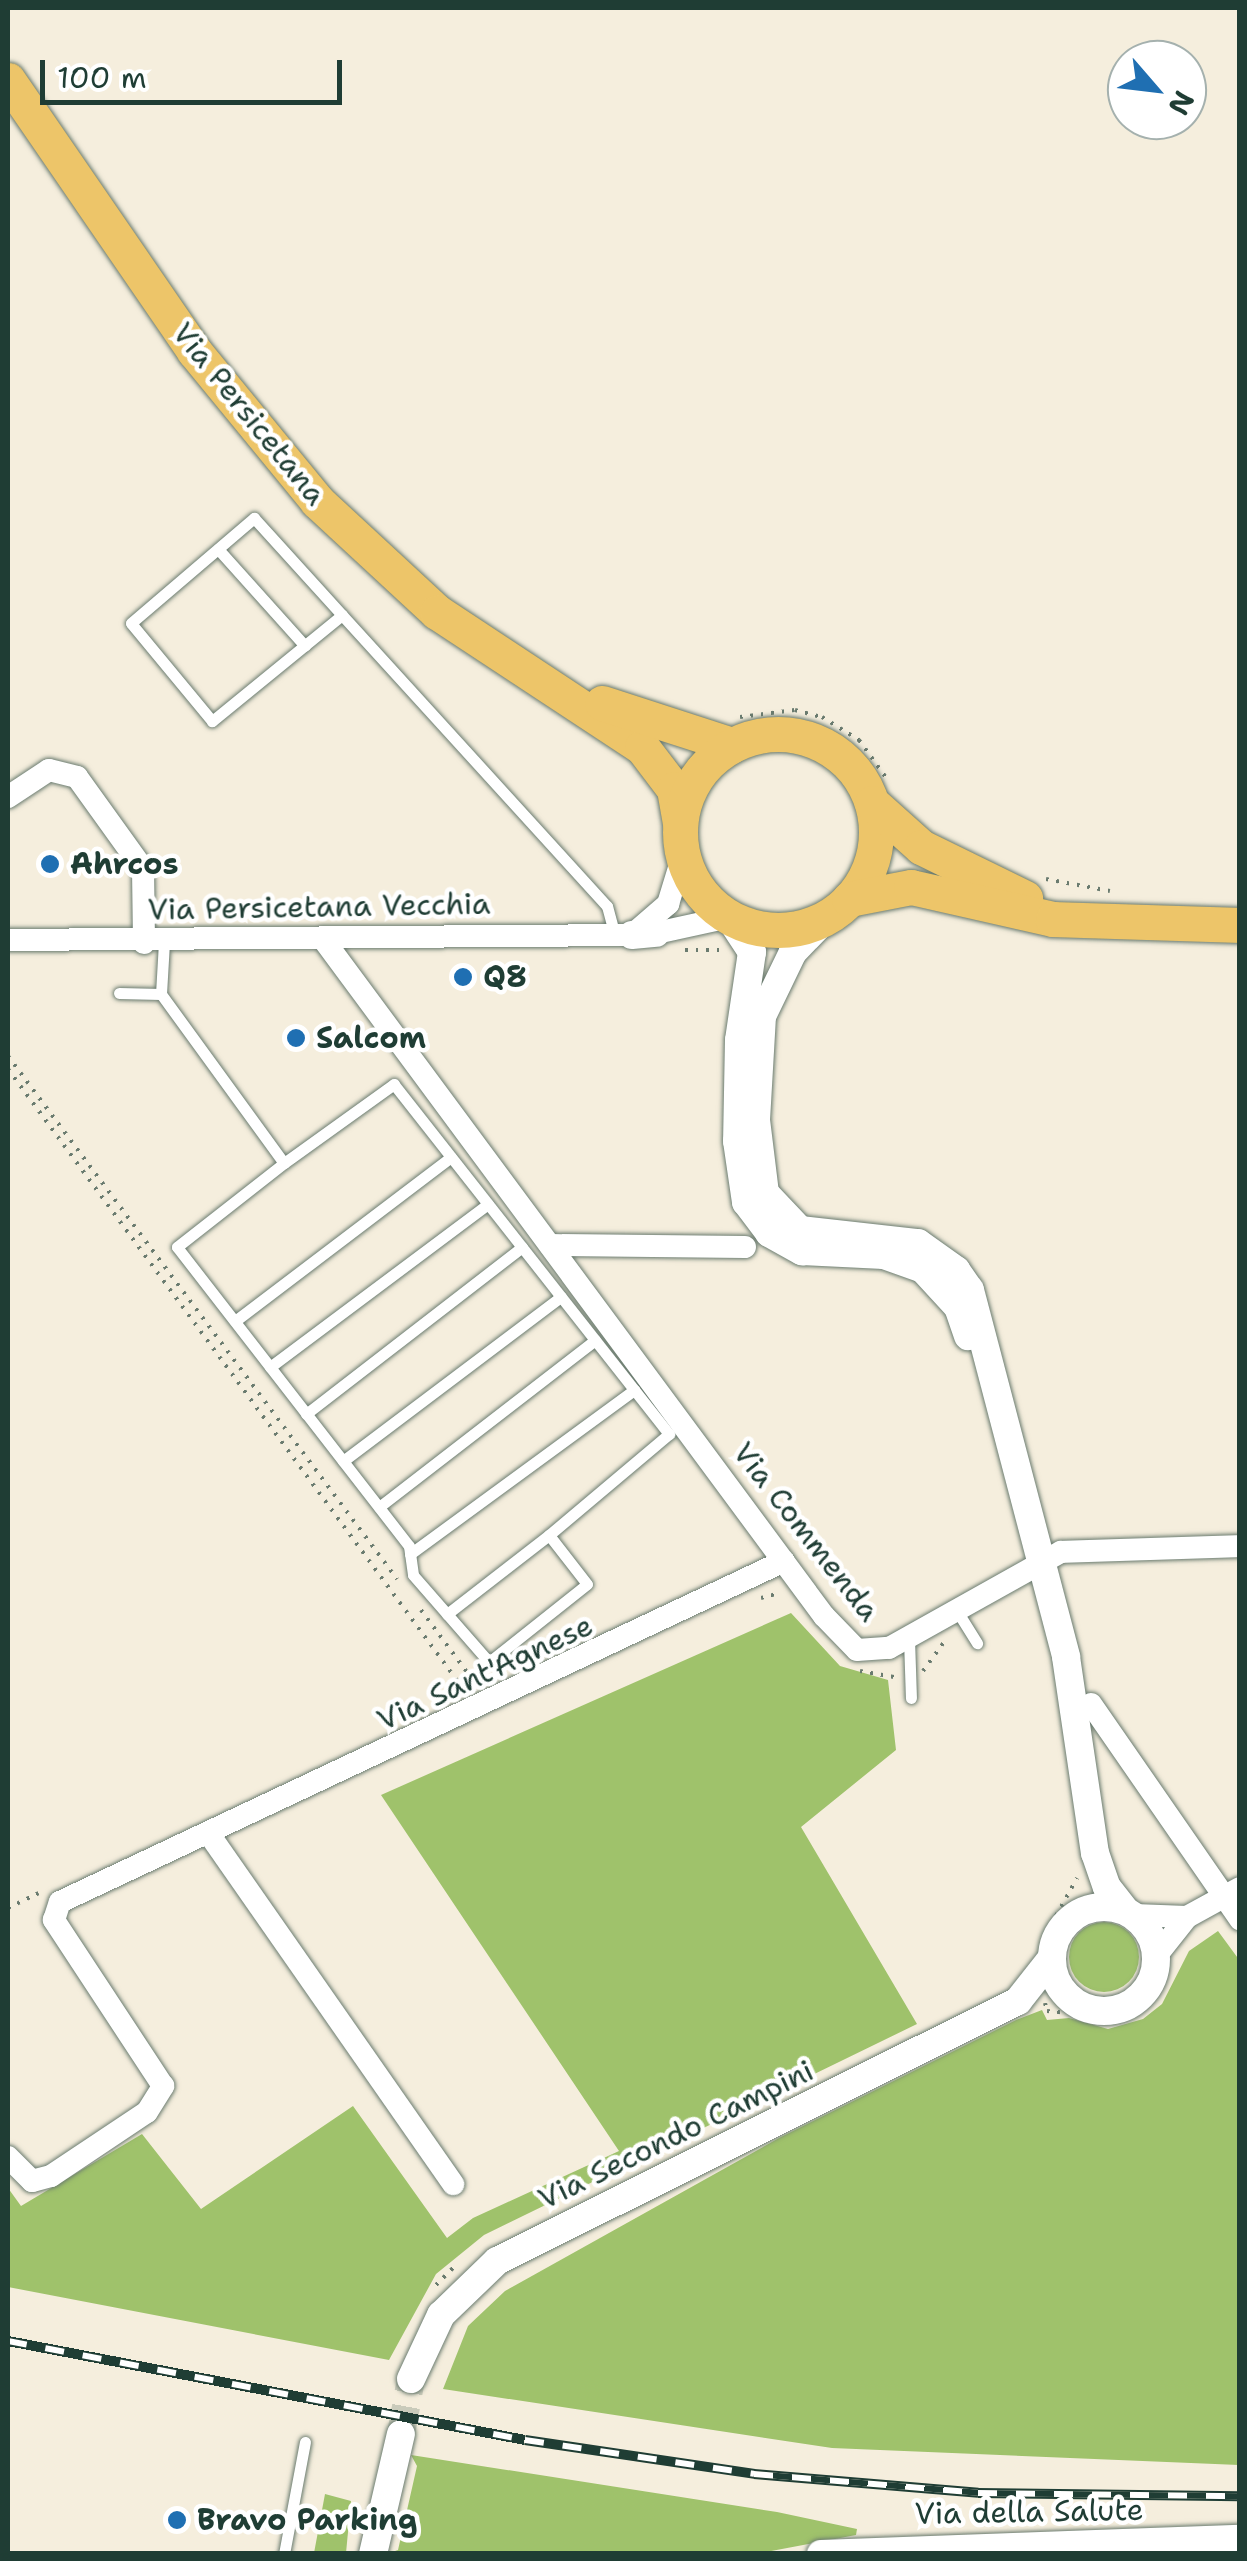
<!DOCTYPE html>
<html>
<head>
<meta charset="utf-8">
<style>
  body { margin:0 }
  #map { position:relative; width:1247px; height:2561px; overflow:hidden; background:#f5eedd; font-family:"Shantell Sans",sans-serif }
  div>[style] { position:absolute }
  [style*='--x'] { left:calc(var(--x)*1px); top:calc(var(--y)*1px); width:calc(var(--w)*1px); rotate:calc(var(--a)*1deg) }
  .green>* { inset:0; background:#9fc26b }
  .round { border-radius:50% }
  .tertiary-tunnel>* { height:28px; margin-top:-14px; transform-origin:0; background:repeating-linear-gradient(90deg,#cacbbb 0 28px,transparent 0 42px) }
  .path>* { height:4px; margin-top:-2px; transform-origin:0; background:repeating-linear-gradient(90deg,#6a7b6f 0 2.5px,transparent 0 10.5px) }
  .roads { filter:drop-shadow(0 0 2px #6a7b6f) drop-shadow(0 0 2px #6a7b6f) }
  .service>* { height:11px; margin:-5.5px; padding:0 5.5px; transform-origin:5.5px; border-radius:5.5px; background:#fff }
  .minor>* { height:22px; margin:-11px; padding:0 11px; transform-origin:11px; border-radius:11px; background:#fff }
  .tertiary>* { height:28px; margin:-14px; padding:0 14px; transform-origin:14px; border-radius:14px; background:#fff }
  .tertiary>.ring { margin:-14px; padding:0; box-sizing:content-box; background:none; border:28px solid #fff; border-radius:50% }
  .primary>* { height:35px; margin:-17.5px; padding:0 17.5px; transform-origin:17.5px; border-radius:17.5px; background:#edc569 }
  .primary>.ring { margin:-17.5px; padding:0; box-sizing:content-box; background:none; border:35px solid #edc569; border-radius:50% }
  .rail>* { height:10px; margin-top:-5px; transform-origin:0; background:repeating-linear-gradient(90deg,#fff 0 19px,#1f3d34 0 38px); box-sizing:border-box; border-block:2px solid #1f3d34 }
  .dots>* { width:28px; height:28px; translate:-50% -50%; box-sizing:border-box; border:5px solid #fff; border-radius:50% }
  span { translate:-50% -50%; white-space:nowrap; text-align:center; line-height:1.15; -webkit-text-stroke:9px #fff; paint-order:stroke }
  .street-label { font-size:30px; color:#1f3d34 }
  .poi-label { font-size:30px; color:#1f3d34; font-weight:700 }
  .left { translate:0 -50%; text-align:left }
  .frame { position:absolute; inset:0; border:10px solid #1f3d34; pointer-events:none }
  .north { position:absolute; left:1107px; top:40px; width:100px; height:100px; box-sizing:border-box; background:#fff; border:2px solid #a5b1ae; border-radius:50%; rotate:118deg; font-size:28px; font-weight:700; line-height:40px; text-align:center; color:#1f3d34 }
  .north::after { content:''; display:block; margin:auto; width:35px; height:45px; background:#1f6fb2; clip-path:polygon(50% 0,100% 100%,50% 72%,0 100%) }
  .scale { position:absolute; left:40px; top:60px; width:302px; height:45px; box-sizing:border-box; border:5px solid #1f3d34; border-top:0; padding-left:12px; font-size:30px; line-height:35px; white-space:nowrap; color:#1f3d34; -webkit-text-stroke:8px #fff; paint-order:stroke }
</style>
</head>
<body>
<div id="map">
  <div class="green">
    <div style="clip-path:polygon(791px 1613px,840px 1666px,888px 1680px,896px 1750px,801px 1827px,917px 2024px,484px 2235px,436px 2274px,389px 2360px,8px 2287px,8px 2188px,21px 2206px,142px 2134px,201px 2209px,353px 2106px,447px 2238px,473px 2218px,619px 2151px,381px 1795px)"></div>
    <div class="round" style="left:1069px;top:1922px;width:70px;height:70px"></div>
    <div style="clip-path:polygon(1218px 1931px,1240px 1961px,1239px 2465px,832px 2448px,443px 2389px,468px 2326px,505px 2291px,779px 2138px,1016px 2020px,1042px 2010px,1047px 2020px,1069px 2018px,1108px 2029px,1143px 2019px,1162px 2004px,1189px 1951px)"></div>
    <div style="clip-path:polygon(411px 2455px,777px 2512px,857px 2529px,856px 2535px,756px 2554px,389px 2553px,398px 2550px,417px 2466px)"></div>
    <div style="clip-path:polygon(325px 2494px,351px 2501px,346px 2553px,314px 2553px)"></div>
  </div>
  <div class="tertiary-tunnel">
    <div style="--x:401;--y:2434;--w:56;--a:-79.7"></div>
  </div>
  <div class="path">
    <div style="--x:740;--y:717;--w:55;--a:-7.3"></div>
    <div style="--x:795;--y:710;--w:28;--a:15"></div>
    <div style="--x:822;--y:717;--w:44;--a:31.9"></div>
    <div style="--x:859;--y:740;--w:48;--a:54.3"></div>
    <div style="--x:1046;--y:879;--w:65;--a:10.6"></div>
    <div style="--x:685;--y:950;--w:36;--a:0"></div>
    <div style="--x:8;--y:1056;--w:652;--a:53.36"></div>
    <div style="--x:8;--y:1069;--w:770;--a:53.71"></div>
    <div style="--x:761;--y:1598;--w:20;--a:-15"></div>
    <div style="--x:421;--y:1610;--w:91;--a:53.5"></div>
    <div style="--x:860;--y:1671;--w:36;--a:10"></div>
    <div style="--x:923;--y:1671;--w:36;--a:-54"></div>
    <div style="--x:8;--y:1908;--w:34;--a:-26"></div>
    <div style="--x:1046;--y:1934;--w:64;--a:-61"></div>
    <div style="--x:1045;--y:2003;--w:8;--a:76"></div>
    <div style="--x:1047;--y:2011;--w:70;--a:4.9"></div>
    <div style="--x:1117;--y:2017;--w:33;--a:-29"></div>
    <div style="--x:1146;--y:2001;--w:31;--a:-59"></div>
    <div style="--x:436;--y:2285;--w:30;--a:-45"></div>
  </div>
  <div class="roads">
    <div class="service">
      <div style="--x:218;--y:549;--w:130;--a:48.1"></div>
      <div style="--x:342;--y:615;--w:168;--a:140.8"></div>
      <div style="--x:212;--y:721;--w:127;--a:-129.6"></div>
      <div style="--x:131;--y:623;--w:162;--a:-40.5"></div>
      <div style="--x:254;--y:518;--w:131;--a:47.8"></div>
      <div style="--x:342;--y:615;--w:394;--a:47.7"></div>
      <div style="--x:607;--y:906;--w:30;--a:75"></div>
      <div style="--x:119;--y:993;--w:42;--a:1.4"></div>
      <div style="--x:161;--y:994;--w:52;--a:-86.7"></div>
      <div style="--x:161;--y:994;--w:209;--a:54"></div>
      <div style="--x:284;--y:1163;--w:136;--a:141.9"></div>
      <div style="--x:177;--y:1247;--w:378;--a:52.2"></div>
      <div style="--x:409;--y:1546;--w:29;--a:82"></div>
      <div style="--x:413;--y:1575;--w:116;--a:48.9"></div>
      <div style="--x:489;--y:1662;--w:125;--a:-38.5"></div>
      <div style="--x:587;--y:1584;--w:62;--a:-127.8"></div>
      <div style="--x:549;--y:1535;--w:157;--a:-40.1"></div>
      <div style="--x:669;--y:1434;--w:445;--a:-128.2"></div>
      <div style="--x:394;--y:1084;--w:135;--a:144.3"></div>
      <div style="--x:235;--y:1321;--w:271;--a:-37.2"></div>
      <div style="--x:270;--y:1367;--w:272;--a:-36.8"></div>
      <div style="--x:306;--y:1414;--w:273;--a:-37.7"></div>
      <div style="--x:343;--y:1461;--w:273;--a:-37"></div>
      <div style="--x:379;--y:1507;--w:273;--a:-37.7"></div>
      <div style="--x:410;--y:1554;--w:278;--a:-36.2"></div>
      <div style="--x:957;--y:1611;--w:38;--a:58"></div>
      <div style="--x:447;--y:1614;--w:129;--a:-37.8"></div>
      <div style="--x:909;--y:1639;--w:59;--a:88.1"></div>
      <div style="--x:284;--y:2554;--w:114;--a:-79.4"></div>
    </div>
    <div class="minor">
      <div style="--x:8;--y:797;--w:49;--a:-33.4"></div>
      <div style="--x:49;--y:770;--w:29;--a:14"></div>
      <div style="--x:77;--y:777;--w:113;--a:54.3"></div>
      <div style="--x:143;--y:869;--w:74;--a:89.2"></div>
      <div style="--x:656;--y:933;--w:75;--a:-12.4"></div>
      <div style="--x:323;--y:939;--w:842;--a:53.5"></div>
      <div style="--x:824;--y:1616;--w:47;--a:45.9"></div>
      <div style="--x:857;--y:1650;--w:32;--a:-4"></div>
      <div style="--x:889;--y:1648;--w:197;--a:-29.2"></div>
      <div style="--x:1061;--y:1552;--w:179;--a:-1.9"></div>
      <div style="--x:8;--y:940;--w:624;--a:-0.46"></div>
      <div style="--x:632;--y:935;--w:48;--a:-40.7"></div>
      <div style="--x:668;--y:904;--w:51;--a:-73"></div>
      <div style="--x:550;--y:1245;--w:195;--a:0.6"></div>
      <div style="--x:1091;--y:1704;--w:262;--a:55.3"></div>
      <div style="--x:209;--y:1834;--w:427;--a:55.1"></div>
      <div style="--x:1134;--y:1915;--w:53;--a:2.2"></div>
      <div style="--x:1157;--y:1955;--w:48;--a:-51.7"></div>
      <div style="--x:1187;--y:1917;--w:60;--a:-28.7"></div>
      <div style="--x:8;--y:2157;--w:34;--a:45"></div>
      <div style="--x:32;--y:2181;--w:20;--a:-15"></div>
      <div style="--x:51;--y:2176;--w:115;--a:-33.7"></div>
      <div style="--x:147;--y:2112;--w:31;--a:-58"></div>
      <div style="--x:163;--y:2086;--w:199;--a:-123.3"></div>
      <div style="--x:54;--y:1920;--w:19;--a:-72"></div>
      <div style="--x:60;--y:1902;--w:800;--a:-25.22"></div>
    </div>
    <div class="tertiary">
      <div style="--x:729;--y:917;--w:42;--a:56.7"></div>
      <div style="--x:752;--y:952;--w:89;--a:98.4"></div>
      <div style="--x:739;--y:1040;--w:101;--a:91.1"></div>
      <div style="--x:737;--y:1141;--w:62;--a:81.6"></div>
      <div style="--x:746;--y:1202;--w:39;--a:53"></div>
      <div style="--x:769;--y:1233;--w:38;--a:29"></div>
      <div style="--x:802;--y:1251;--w:82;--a:2.8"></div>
      <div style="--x:884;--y:1255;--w:41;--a:19.7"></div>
      <div style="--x:923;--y:1269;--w:52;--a:47.4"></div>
      <div style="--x:958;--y:1307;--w:31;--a:71"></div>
      <div style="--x:827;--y:917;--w:49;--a:134.2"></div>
      <div style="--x:793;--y:952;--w:71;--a:115.8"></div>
      <div style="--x:762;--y:1016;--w:104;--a:93.3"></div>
      <div style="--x:756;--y:1120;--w:74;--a:83"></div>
      <div style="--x:765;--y:1193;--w:51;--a:46.6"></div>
      <div style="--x:800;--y:1230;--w:119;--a:6.3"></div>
      <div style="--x:918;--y:1243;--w:47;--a:35.4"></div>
      <div style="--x:956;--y:1270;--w:24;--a:55"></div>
      <div style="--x:970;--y:1290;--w:379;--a:75.3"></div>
      <div style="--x:1066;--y:1657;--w:198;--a:81.6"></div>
      <div style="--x:1095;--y:1853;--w:36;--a:71"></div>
      <div style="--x:1107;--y:1887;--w:29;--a:52"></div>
      <div style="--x:632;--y:935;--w:24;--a:-5"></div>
      <div class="ring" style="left:1052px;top:1907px;width:76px;height:76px"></div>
      <div style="--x:411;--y:2379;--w:71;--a:-64.9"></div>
      <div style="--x:441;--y:2315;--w:78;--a:-44"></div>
      <div style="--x:497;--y:2261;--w:582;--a:-26.52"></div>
      <div style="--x:1018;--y:2001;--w:53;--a:-51.8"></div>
      <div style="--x:373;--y:2554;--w:123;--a:-76.9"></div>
      <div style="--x:821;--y:2554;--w:419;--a:-2.1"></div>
    </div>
    <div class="primary">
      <div style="--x:8;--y:80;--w:329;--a:55.5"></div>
      <div style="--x:194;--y:351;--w:194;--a:50.6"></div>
      <div style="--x:317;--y:501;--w:163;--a:42.8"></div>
      <div style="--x:437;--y:612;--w:245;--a:33.4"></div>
      <div style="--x:642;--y:747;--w:53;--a:52.7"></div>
      <div style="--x:674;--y:789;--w:36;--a:80"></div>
      <div style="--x:602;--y:703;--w:137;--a:17.9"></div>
      <div class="ring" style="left:680px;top:734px;width:161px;height:161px"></div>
      <div style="--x:872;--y:803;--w:66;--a:41.9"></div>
      <div style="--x:921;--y:847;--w:116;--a:26.1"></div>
      <div style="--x:849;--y:899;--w:63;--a:-11"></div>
      <div style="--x:911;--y:887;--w:146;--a:12.7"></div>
      <div style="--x:1053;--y:919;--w:187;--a:1.8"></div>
    </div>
  </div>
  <div class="rail">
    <div style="--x:8;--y:2341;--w:526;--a:10.84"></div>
    <div style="--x:525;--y:2440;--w:232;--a:8.4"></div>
    <div style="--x:754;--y:2474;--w:225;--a:4.8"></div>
    <div style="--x:978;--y:2493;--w:262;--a:0.7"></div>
  </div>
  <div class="dots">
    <div style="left:50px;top:864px;background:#1f6fb2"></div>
    <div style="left:463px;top:977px;background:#1f6fb2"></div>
    <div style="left:296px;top:1038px;background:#1f6fb2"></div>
    <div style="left:177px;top:2520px;background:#1f6fb2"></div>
  </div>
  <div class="street-label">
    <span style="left:249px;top:414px;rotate:51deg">Via Persicetana</span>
    <span style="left:319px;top:907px;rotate:-1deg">Via Persicetana Vecchia</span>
    <span style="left:806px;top:1532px;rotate:52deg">Via Commenda</span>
    <span style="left:485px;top:1673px;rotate:-25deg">Via Sant'Agnese</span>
    <span style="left:676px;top:2135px;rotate:-26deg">Via Secondo Campini</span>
    <span style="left:1029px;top:2512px;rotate:-1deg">Via della Salute</span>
  </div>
  <div class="poi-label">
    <span class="left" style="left:70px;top:864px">Ahrcos</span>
    <span class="left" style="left:483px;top:977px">Q8</span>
    <span class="left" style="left:316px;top:1038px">Salcom</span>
    <span class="left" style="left:197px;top:2520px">Bravo Parking</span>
  </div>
  <div class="frame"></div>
  <div class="north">N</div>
  <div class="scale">100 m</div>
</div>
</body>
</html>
